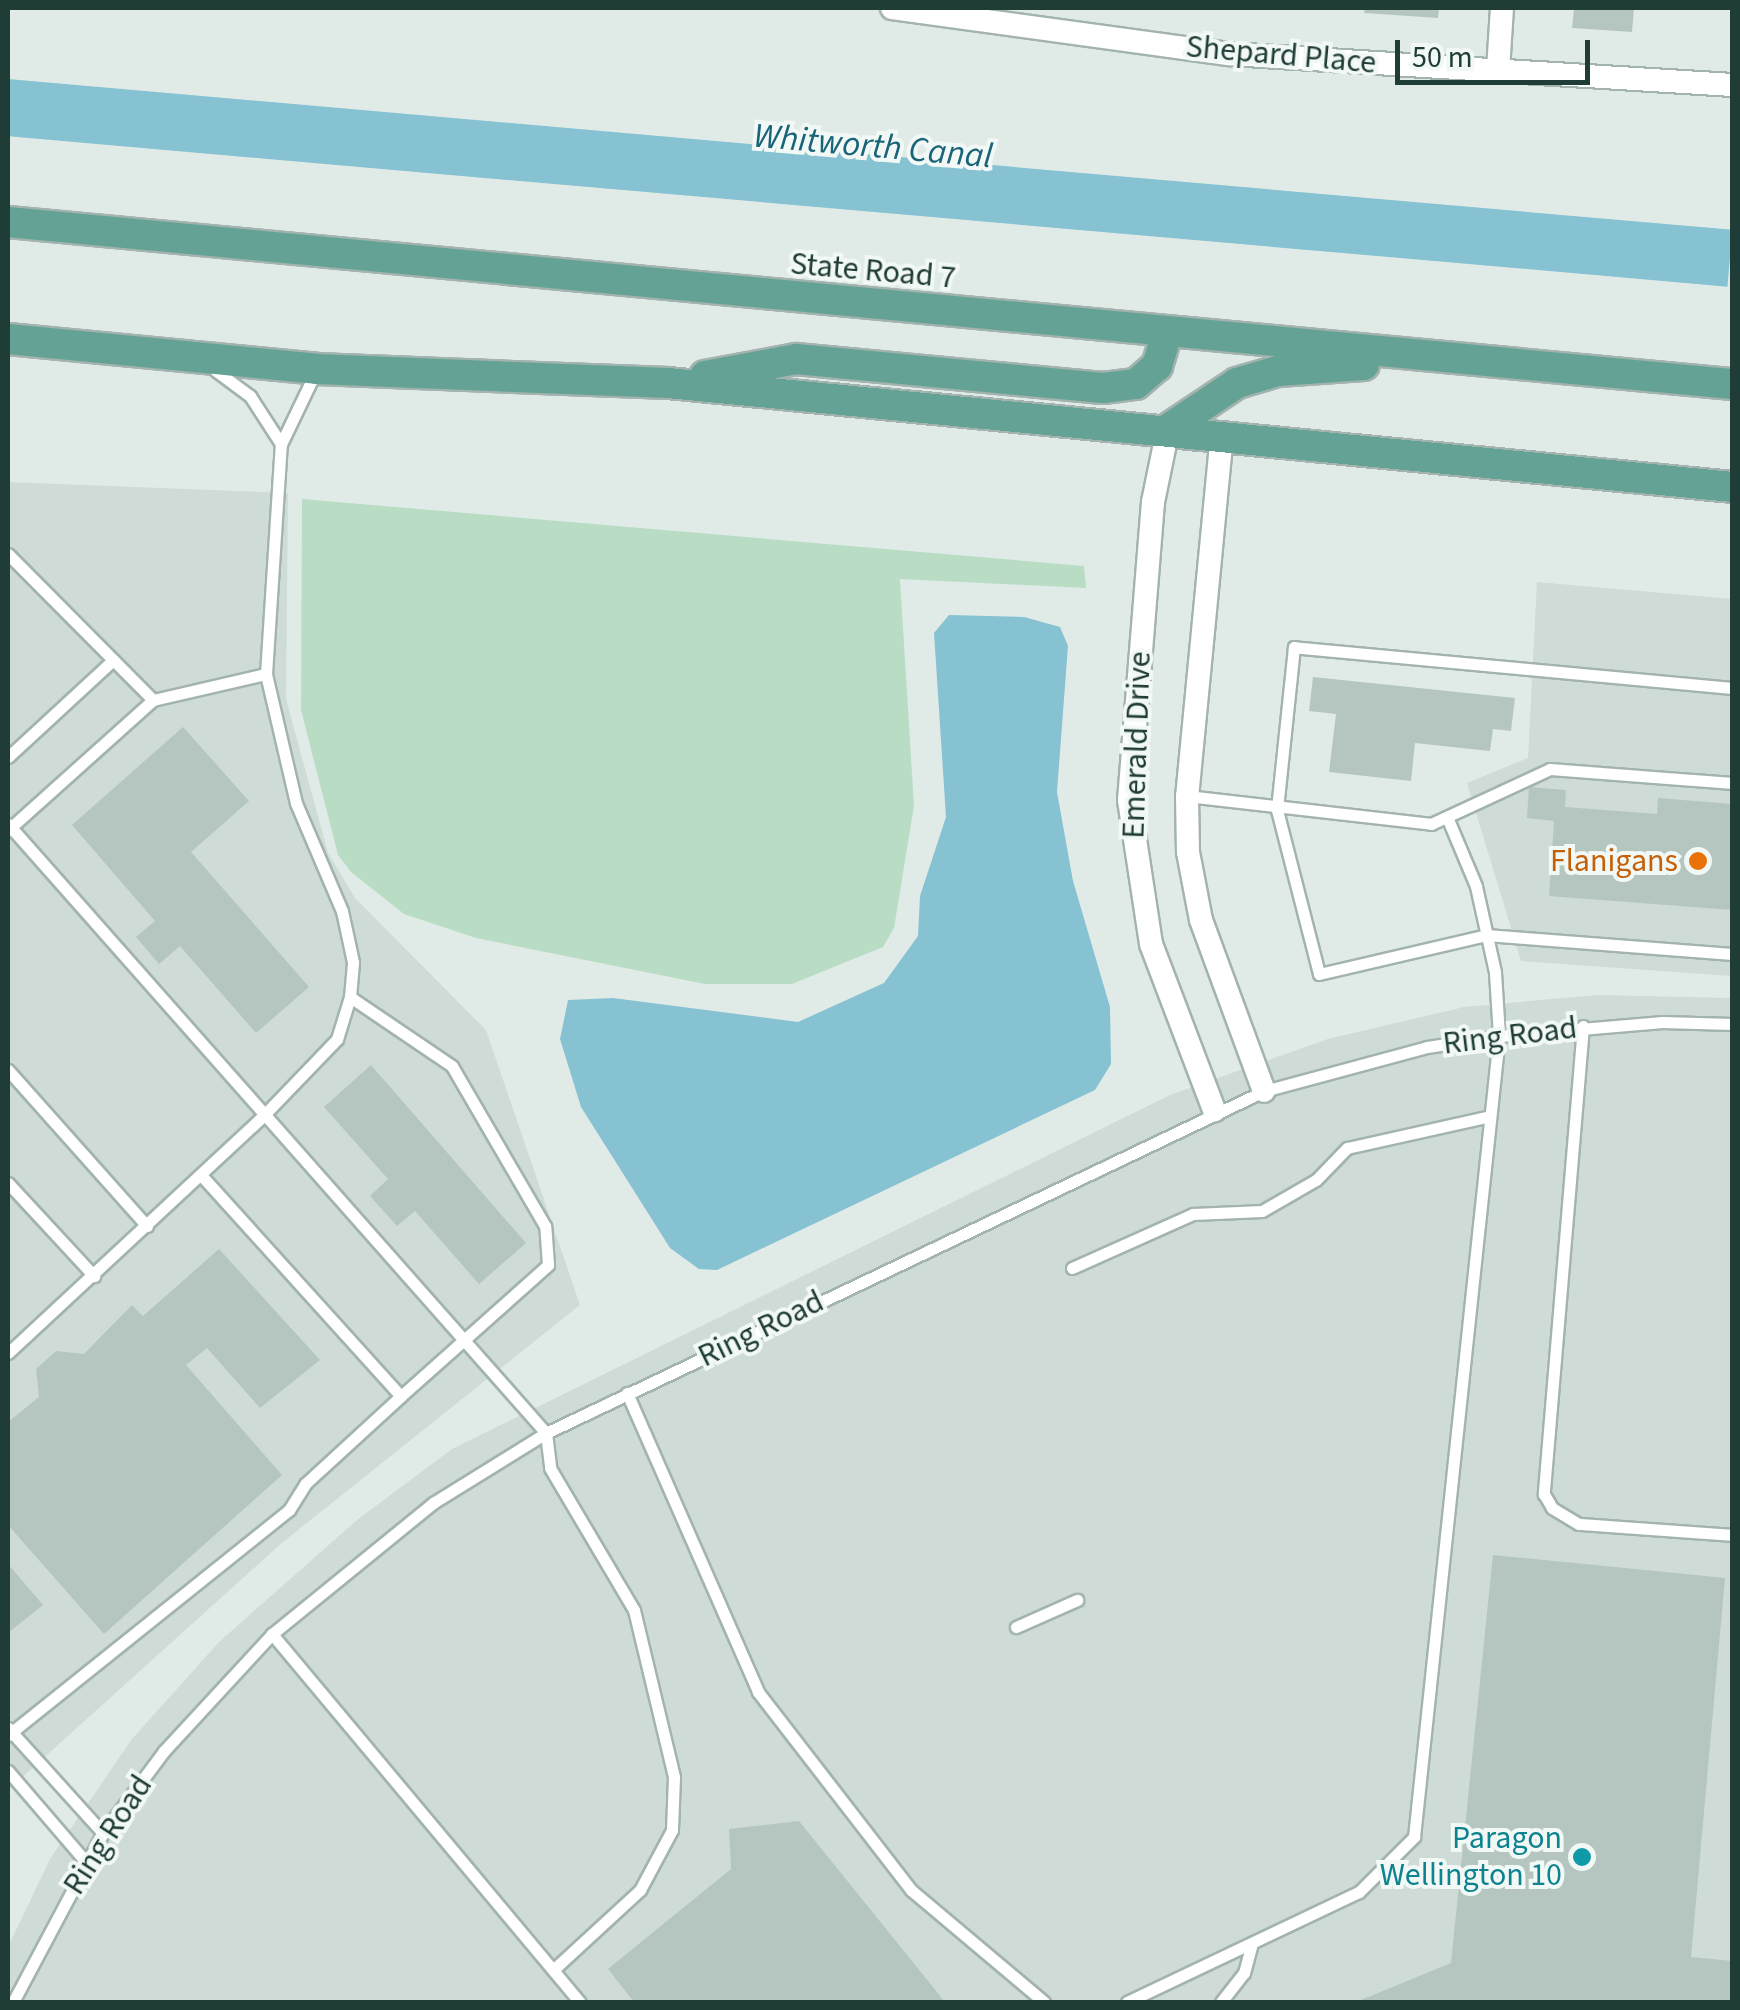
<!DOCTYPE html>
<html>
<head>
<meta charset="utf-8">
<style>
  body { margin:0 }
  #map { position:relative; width:1740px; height:2010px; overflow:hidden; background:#e0ebe7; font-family:"Source Sans 3",sans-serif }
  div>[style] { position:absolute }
  .built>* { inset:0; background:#cedbd6 }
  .green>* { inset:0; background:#b8ddc4 }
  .water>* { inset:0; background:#86c2d2; transform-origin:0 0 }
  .building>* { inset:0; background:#b5c6c0 }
  .roads { filter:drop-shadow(2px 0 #a3b3ae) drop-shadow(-2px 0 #a3b3ae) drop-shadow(0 2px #a3b3ae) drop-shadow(0 -2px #a3b3ae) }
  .lane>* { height:11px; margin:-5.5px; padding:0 5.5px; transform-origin:5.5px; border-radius:5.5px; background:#fff }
  .street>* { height:22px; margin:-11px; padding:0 11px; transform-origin:11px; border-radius:11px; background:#fff }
  .primary>* { height:30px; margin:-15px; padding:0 15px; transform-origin:15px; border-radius:15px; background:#64a295 }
  .dots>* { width:28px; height:28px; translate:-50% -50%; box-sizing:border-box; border:5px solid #f1f8f5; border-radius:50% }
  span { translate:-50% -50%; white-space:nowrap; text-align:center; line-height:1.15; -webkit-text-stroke:8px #f1f8f5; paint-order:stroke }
  .street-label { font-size:32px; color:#203c36 }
  .food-label { font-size:32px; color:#c56008 }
  .right { translate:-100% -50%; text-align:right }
  .culture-label { font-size:32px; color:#0d838f }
  .water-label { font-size:35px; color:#196479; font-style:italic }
  .frame { position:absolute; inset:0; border:10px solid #203c36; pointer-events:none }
  .scale { position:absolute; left:1395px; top:40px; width:195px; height:45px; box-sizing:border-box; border:5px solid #203c36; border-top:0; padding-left:12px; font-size:30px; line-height:35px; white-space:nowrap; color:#203c36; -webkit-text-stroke:8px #f1f8f5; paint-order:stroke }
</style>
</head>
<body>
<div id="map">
  <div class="built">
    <i style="clip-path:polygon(8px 482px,288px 493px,286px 699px,328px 853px,355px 898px,486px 1030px,580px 1305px,283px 1542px,8px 1790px)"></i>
    <i style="clip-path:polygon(1537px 582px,1732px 599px,1732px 976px,1521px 961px,1467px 783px,1528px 758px)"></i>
    <i style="clip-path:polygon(1597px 995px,1732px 998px,1732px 2002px,8px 2002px,8px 1947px,50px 1859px,132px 1739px,219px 1642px,357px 1520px,452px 1449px,1170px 1095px,1328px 1039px,1464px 1007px)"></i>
  </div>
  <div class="green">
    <i style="clip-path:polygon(302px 499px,1084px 566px,1086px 588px,900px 579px,914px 806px,894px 928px,883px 947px,792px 984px,705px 984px,476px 938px,404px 914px,351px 872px,338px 855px,301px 710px)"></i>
  </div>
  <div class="water">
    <i style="left:8px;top:79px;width:1731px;height:57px;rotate:5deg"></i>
    <i style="clip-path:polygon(949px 615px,1024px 617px,1060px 627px,1068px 646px,1057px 792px,1073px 881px,1110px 1007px,1111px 1064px,1095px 1090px,717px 1270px,699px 1269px,670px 1248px,581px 1107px,560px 1039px,568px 1000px,613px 998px,798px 1022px,884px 983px,918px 936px,920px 896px,946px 817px,934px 633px)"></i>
  </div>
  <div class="building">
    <i style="clip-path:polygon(1365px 8px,1439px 8px,1438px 18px,1364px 13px)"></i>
    <i style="clip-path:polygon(1574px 8px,1634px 8px,1632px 32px,1572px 28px)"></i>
    <i style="clip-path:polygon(1313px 677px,1515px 698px,1511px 731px,1493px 729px,1490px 751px,1415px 743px,1411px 781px,1329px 772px,1336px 714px,1309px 711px)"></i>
    <i style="clip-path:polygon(183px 727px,249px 801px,191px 852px,309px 987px,256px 1033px,180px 946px,159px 964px,136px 937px,155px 921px,72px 825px)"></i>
    <i style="clip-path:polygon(1529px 787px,1566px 790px,1565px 807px,1657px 814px,1658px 798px,1732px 804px,1732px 910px,1549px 896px,1554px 821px,1527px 818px)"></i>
    <i style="clip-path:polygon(371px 1065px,526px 1243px,479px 1284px,415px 1211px,397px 1226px,370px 1196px,388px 1179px,324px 1107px)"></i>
    <i style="clip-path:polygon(219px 1249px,320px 1360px,260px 1408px,207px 1348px,186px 1365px,282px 1475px,104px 1634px,8px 1525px,8px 1422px,39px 1397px,36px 1369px,56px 1351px,84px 1354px,132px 1305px,143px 1316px)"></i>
    <i style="clip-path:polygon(1493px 1555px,1725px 1578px,1691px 1957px,1732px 1961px,1732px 2002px,1356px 2002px,1451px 1963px)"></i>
    <i style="clip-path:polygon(8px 1564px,43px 1605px,8px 1633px)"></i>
    <i style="clip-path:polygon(799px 1821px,945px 2002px,634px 2002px,608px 1969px,731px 1869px,729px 1829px)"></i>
  </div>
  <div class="roads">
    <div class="lane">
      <i style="left:215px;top:370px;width:44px;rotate:36.6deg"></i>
      <i style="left:250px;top:396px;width:57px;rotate:57.1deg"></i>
      <i style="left:8px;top:554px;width:206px;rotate:45.2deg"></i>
      <i style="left:1732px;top:688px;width:440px;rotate:-174.7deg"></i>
      <i style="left:1294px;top:647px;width:164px;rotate:96deg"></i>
      <i style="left:1277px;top:810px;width:169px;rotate:75.6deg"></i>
      <i style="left:1319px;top:974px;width:171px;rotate:-13.1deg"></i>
      <i style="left:1486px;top:935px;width:247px;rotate:4.4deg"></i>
      <i style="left:8px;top:757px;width:143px;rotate:-42.7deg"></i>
      <i style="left:1187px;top:796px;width:246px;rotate:6.5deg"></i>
      <i style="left:1431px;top:824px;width:131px;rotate:-24.8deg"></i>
      <i style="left:1550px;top:769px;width:183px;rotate:4.4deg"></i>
      <i style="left:8px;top:824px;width:813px;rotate:48.54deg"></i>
      <i style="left:546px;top:1433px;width:35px;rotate:83deg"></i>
      <i style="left:550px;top:1468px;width:165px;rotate:59.4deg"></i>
      <i style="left:634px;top:1610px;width:172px;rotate:76.5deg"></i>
      <i style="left:674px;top:1777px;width:53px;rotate:92.2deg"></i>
      <i style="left:672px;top:1830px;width:68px;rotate:118.1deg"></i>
      <i style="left:640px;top:1890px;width:118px;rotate:137.4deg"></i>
      <i style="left:8px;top:830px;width:195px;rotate:-41.9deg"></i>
      <i style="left:153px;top:700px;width:116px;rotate:-13deg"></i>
      <i style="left:1583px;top:1026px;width:470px;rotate:94.8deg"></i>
      <i style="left:1544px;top:1494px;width:16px;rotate:60deg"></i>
      <i style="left:1552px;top:1508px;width:31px;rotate:31deg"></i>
      <i style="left:1579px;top:1524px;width:153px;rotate:4.1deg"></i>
      <i style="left:8px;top:1070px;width:209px;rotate:48.3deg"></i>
      <i style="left:201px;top:1175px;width:298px;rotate:47.9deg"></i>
      <i style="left:401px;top:1396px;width:197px;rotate:-41.7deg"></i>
      <i style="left:548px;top:1265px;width:39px;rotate:-94deg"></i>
      <i style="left:545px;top:1226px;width:185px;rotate:-120.2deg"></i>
      <i style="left:452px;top:1066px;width:123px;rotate:-145.9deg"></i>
      <i style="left:8px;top:1183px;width:127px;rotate:47.2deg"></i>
      <i style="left:1072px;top:1268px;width:133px;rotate:-24.1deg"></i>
      <i style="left:1193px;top:1214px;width:69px;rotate:-2.5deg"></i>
      <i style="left:1262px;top:1211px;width:62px;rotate:-29.9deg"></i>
      <i style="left:1316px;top:1180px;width:45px;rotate:-45.9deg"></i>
      <i style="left:1347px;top:1148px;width:142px;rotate:-12.6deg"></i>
      <i style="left:8px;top:1353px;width:348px;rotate:-42.9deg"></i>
      <i style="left:263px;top:1116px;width:107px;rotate:-46.1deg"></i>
      <i style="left:337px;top:1039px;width:44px;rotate:-72.8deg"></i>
      <i style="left:350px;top:997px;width:35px;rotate:-85deg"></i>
      <i style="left:353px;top:962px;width:52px;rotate:-102.2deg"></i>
      <i style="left:342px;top:911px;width:117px;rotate:-113.1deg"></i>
      <i style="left:296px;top:803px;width:132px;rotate:-103.1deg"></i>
      <i style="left:266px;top:674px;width:230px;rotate:-86.3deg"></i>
      <i style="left:281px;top:444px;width:79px;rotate:-64.4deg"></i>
      <i style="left:627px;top:1393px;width:326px;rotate:66.3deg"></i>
      <i style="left:758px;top:1692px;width:250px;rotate:52.3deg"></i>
      <i style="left:911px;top:1890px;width:174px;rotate:40.1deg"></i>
      <i style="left:1016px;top:1627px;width:67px;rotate:-23.9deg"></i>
      <i style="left:272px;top:1634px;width:480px;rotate:50.1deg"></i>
      <i style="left:8px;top:1728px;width:142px;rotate:47.9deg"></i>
      <i style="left:8px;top:1735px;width:360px;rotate:-38.7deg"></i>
      <i style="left:289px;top:1510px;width:31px;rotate:-58deg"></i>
      <i style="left:305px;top:1484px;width:130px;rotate:-42.5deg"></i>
      <i style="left:8px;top:1771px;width:120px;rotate:49.4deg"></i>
      <i style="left:13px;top:2002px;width:191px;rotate:-62deg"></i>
      <i style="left:103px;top:1833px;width:102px;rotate:-53.4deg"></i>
      <i style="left:164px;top:1751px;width:159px;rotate:-47.3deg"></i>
      <i style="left:272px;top:1634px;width:208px;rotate:-39.1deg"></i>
      <i style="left:433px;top:1503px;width:133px;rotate:-31.8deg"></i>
      <i style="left:546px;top:1433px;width:795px;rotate:-25.47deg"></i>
      <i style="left:1264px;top:1091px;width:169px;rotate:-15.1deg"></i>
      <i style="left:1427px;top:1047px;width:73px;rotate:-8.7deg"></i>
      <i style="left:1499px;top:1036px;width:164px;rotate:-4.9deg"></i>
      <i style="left:1662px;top:1022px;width:70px;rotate:1.6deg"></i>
      <i style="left:1127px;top:2002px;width:257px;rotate:-25.4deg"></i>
      <i style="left:1359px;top:1892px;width:78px;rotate:-45deg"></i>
      <i style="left:1414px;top:1837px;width:805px;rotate:-83.94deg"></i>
      <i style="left:1499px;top:1036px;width:64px;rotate:-93.6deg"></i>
      <i style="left:1495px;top:972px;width:88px;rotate:-102.5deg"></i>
      <i style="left:1476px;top:886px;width:75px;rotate:-112.8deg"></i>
      <i style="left:1221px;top:2002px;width:37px;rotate:-52deg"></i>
      <i style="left:1244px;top:1973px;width:28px;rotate:-75deg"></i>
    </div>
    <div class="street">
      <i style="left:892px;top:8px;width:341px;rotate:7.8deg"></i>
      <i style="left:1230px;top:54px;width:503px;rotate:3.53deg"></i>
      <i style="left:1498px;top:70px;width:62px;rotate:-86.3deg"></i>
      <i style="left:1168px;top:429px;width:75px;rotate:101.6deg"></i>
      <i style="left:1153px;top:502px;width:299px;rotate:94.6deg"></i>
      <i style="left:1129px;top:800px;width:146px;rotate:81.3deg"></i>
      <i style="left:1151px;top:944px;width:178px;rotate:69.2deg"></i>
      <i style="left:1222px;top:434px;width:364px;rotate:95.5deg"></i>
      <i style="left:1187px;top:796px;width:56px;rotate:89deg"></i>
      <i style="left:1188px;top:852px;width:69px;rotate:79.2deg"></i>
      <i style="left:1201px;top:920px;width:182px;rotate:69.8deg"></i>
    </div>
    <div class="primary">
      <i style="left:8px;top:222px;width:1732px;rotate:5.37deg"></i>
      <i style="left:8px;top:339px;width:310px;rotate:5.5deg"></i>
      <i style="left:317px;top:369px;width:351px;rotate:2.3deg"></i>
      <i style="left:668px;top:383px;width:1069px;rotate:5.58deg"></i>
      <i style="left:705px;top:376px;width:93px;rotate:-10.6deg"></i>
      <i style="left:796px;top:359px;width:308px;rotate:5.4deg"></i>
      <i style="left:1103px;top:388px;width:33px;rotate:-7deg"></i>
      <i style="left:1136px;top:384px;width:28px;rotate:-41deg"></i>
      <i style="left:1157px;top:366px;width:34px;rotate:-73deg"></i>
      <i style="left:1168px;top:429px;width:83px;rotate:-33.7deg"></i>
      <i style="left:1237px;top:383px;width:43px;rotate:-16.3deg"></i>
      <i style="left:1278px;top:371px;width:86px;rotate:-4deg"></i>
    </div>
  </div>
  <div class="dots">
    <i style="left:1698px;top:861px;background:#e8710a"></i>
    <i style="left:1582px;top:1857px;background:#0f9aa8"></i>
  </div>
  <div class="street-label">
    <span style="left:1281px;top:55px;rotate:5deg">Shepard Place</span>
    <span style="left:873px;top:271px;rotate:5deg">State Road 7</span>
    <span style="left:1137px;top:745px;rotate:-88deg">Emerald Drive</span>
    <span style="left:1510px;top:1036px;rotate:-7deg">Ring Road</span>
    <span style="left:761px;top:1329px;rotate:-26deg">Ring Road</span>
    <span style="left:108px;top:1835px;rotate:-57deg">Ring Road</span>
  </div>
  <div class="food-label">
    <span class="right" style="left:1678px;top:861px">Flanigans</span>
  </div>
  <div class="culture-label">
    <span class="right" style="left:1562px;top:1857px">Paragon<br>Wellington 10</span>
  </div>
  <div class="water-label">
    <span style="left:873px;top:146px;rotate:5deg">Whitworth Canal</span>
  </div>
  <div class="frame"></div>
  <div class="scale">50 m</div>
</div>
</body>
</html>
